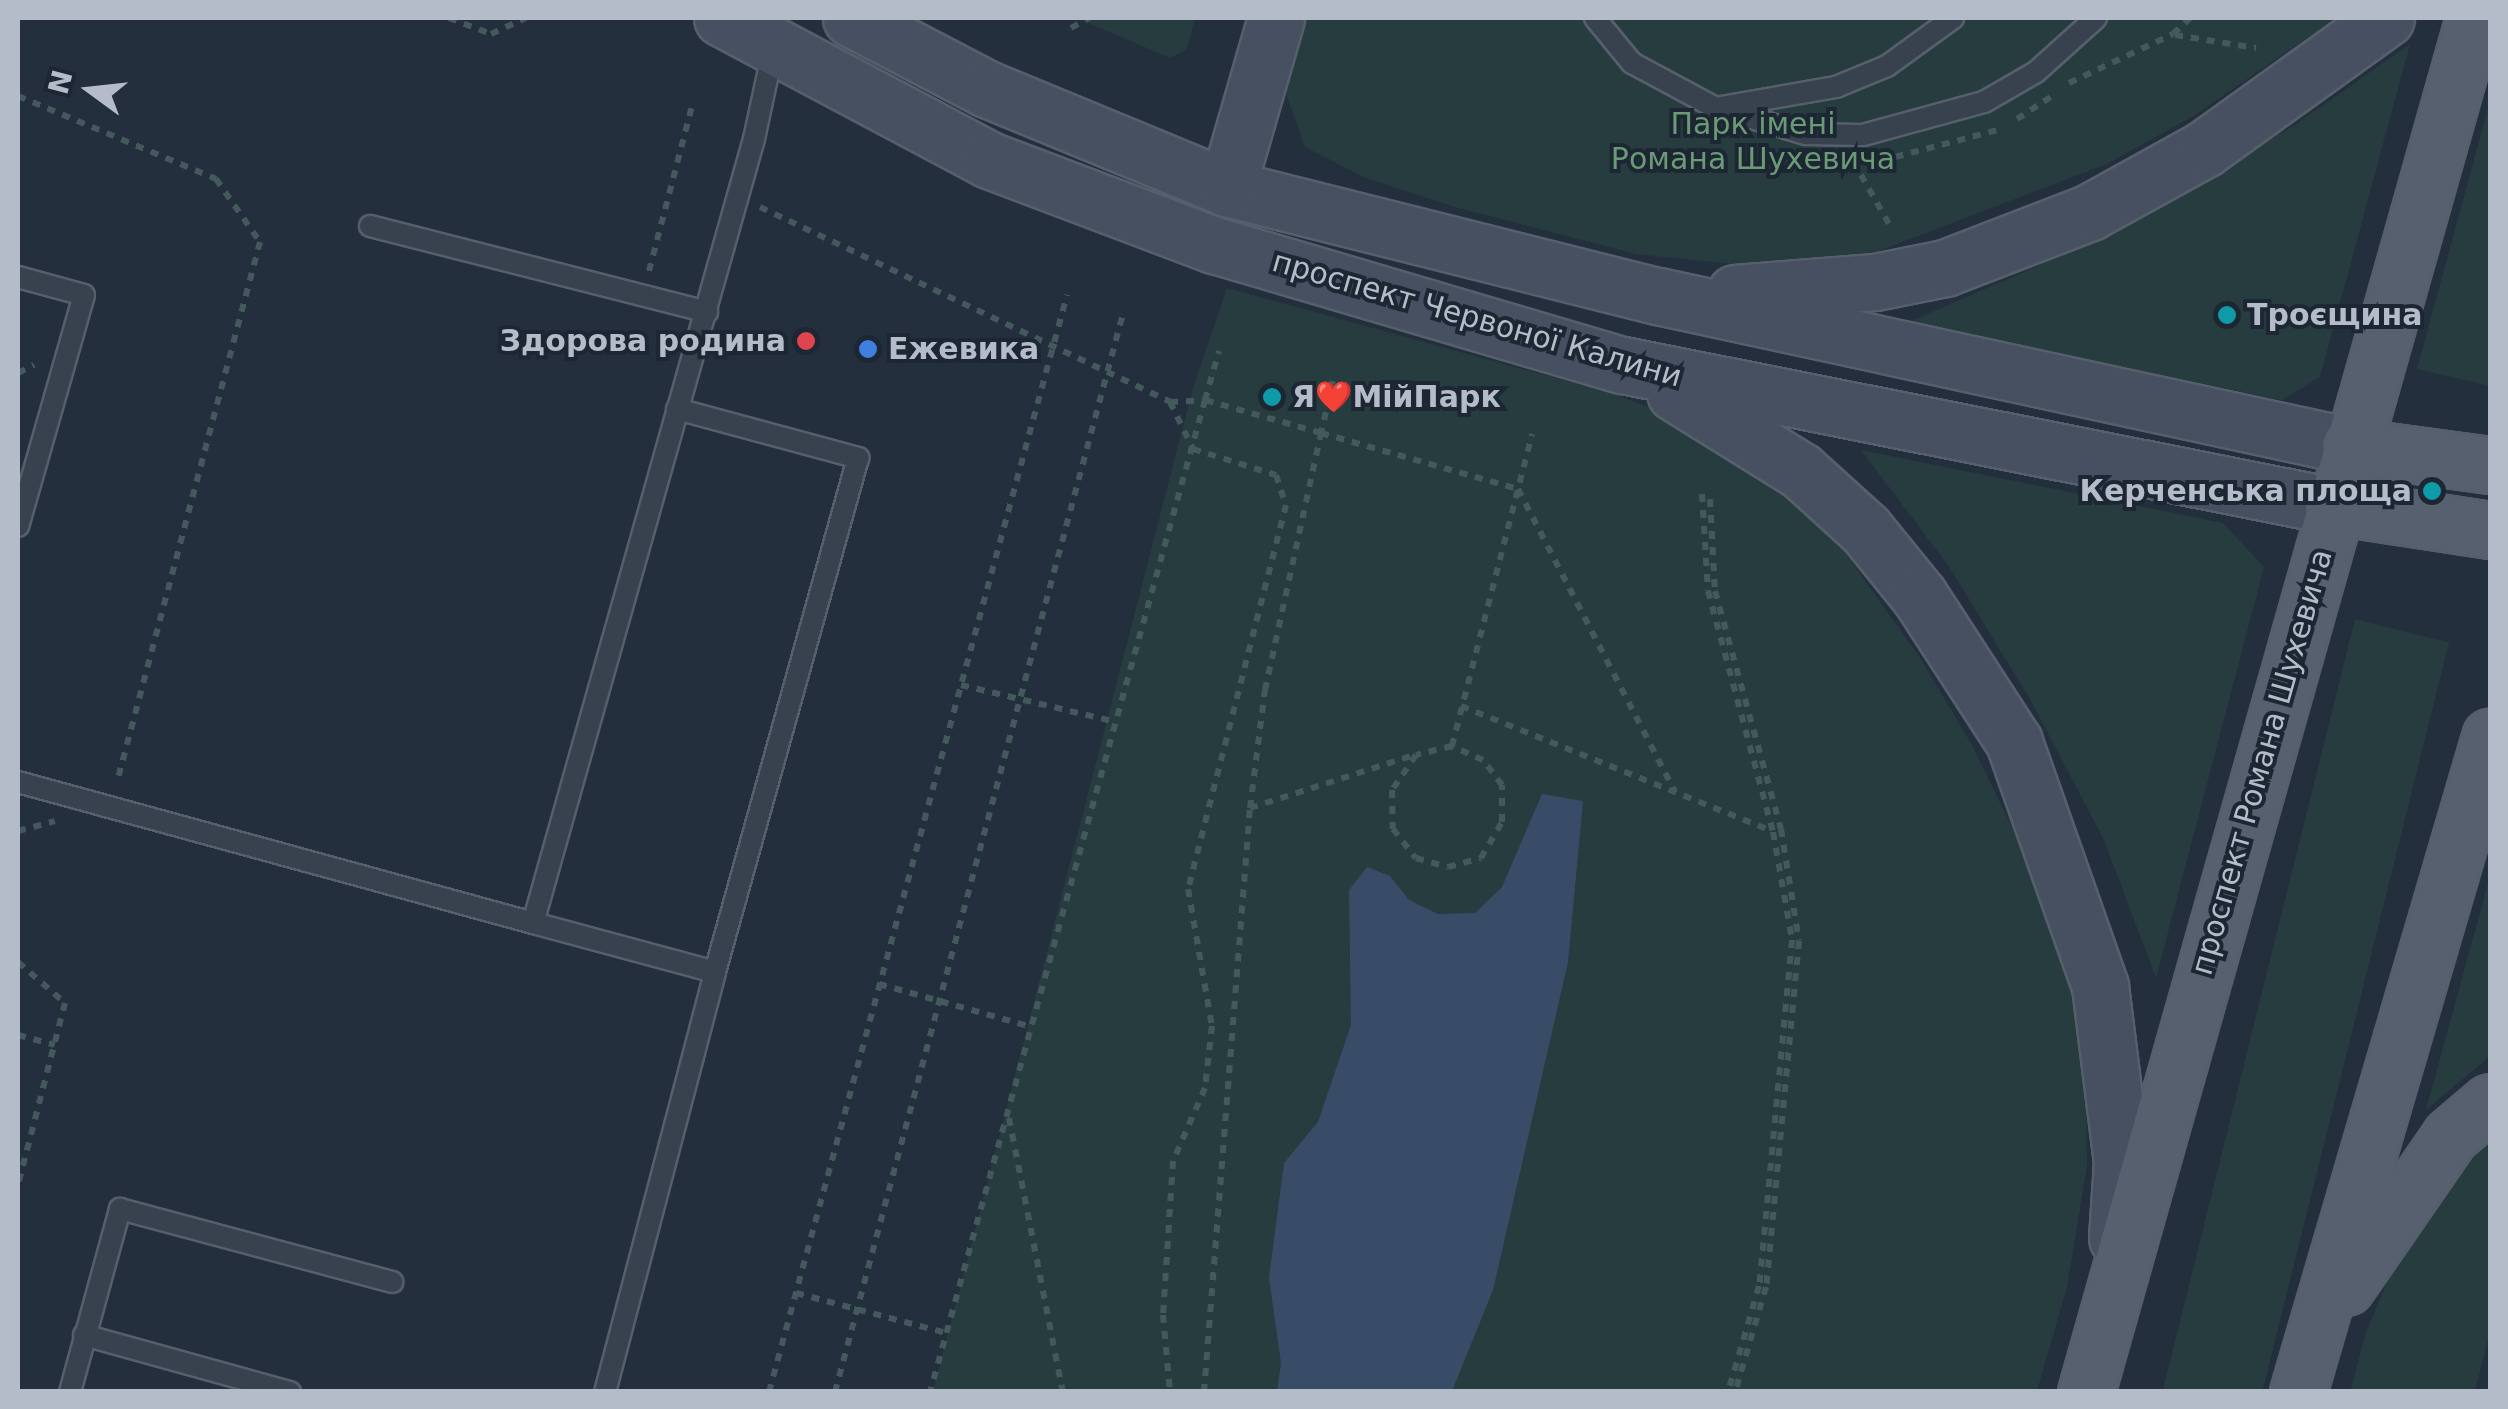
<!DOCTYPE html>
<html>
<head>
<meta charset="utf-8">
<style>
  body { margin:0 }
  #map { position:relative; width:2508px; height:1409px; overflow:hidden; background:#242f3e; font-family:"DejaVu Sans",sans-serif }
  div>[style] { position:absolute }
  .green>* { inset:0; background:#263c3f; transform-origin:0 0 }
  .water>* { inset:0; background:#394c67 }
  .path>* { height:6px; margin-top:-3px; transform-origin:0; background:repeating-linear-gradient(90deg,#44595c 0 8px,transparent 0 16px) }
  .roads { filter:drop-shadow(2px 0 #565f6c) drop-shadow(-2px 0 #565f6c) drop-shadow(0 2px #565f6c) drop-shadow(0 -2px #565f6c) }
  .lane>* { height:20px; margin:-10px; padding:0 10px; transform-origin:10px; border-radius:10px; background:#38414e }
  .secondary>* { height:55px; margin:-27.5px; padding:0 27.5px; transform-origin:27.5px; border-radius:27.5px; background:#465061 }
  .primary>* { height:55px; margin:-27.5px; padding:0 27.5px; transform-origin:27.5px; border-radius:27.5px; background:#56606e }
  .dots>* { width:28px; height:28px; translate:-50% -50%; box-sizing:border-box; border:5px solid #1d2633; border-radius:50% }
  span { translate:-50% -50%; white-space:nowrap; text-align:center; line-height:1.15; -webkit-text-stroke:8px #1d2633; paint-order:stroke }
  .park-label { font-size:30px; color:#6b9a76 }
  .poi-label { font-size:30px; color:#b4bcc9; font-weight:700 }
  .left { translate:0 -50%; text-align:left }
  .right { translate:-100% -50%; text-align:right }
  .street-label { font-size:30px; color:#b4bcc9 }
  .frame { position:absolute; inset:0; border:20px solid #b4bcc9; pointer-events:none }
  .north { position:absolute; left:40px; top:40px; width:100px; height:100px; -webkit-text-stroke:8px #1d2633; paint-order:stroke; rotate:285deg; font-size:28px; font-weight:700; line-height:40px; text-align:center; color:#b4bcc9 }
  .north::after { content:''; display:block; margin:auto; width:35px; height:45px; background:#b4bcc9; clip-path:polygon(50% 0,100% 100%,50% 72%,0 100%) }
</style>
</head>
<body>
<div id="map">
  <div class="green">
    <i style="clip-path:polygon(1077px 18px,1195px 18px,1187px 49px,1170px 58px)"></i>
    <i style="clip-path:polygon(1303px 18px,2336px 18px,2195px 115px,2107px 164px,1876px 252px,1762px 267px,1636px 254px,1455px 207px,1366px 178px,1305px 147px,1283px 85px)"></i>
    <i style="clip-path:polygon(2410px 44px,2320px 377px,2282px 400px,1909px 322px,2038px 266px,2292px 127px)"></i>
    <i style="clip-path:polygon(2490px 101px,2490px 386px,2417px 369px)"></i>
    <i style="clip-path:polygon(1227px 288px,1614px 394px,1685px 421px,1821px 519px,1921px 659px,1972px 745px,2065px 936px,2086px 1058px,2087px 1166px,2067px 1287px,2037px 1391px,933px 1392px,1193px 388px)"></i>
    <i style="clip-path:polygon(1861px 450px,2223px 523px,2264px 567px,2156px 978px,2104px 840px,2031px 701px,1950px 568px)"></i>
    <i style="left:2355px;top:619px;width:97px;height:803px;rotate:14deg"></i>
    <i style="clip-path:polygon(2490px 876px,2490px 1056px,2426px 1110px)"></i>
    <i style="clip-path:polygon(2490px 1135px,2490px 1332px,2475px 1391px,2350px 1392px,2366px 1332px,2406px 1237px,2465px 1155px)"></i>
  </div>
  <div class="water">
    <i style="clip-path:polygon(1542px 794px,1583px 801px,1568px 962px,1493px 1290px,1452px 1391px,1277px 1391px,1281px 1363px,1269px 1278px,1284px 1163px,1318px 1122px,1351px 1025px,1349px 890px,1367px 867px,1390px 876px,1409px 900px,1438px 914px,1475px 913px,1502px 887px)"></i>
  </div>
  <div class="path">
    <i style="left:449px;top:18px;width:45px;rotate:20.9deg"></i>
    <i style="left:491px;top:34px;width:38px;rotate:-25deg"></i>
    <i style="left:1071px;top:28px;width:21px;rotate:-29deg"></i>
    <i style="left:2175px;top:35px;width:82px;rotate:9.1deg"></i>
    <i style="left:2069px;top:83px;width:115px;rotate:-25.2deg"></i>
    <i style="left:2173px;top:34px;width:23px;rotate:-43deg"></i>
    <i style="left:18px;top:96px;width:215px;rotate:22.7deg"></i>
    <i style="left:216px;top:179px;width:77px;rotate:55.1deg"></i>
    <i style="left:260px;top:242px;width:559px;rotate:104.83deg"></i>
    <i style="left:2017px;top:119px;width:42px;rotate:-33.3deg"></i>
    <i style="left:1853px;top:161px;width:78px;rotate:60.2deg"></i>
    <i style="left:1880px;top:161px;width:121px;rotate:-14.8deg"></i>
    <i style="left:760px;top:207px;width:454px;rotate:25.4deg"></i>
    <i style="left:1170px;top:402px;width:35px;rotate:-3deg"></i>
    <i style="left:1205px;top:400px;width:1029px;rotate:105.49deg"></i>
    <i style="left:649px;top:271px;width:175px;rotate:-75.4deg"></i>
    <i style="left:18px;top:373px;width:18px;rotate:-27deg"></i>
    <i style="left:1333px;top:381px;width:53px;rotate:103deg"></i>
    <i style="left:1321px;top:433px;width:205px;rotate:15.9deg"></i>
    <i style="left:1518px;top:489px;width:341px;rotate:62.6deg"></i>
    <i style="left:1170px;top:402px;width:52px;rotate:63.9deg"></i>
    <i style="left:1193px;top:449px;width:87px;rotate:17.4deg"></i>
    <i style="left:1276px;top:475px;width:32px;rotate:72deg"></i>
    <i style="left:1286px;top:505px;width:396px;rotate:104.3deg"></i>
    <i style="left:1188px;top:889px;width:139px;rotate:80.1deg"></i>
    <i style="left:1212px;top:1026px;width:62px;rotate:96.4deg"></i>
    <i style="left:1205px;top:1088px;width:80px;rotate:113.7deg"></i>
    <i style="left:1173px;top:1161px;width:154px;rotate:93.7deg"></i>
    <i style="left:1163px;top:1315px;width:77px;rotate:84.8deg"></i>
    <i style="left:1702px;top:494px;width:97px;rotate:86.5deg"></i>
    <i style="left:1708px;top:591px;width:250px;rotate:74.9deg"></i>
    <i style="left:1773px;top:832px;width:110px;rotate:80deg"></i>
    <i style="left:1792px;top:940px;width:348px;rotate:95.4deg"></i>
    <i style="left:1759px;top:1286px;width:110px;rotate:106.3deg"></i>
    <i style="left:1710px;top:499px;width:92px;rotate:86.9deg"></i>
    <i style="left:1715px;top:591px;width:247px;rotate:74.5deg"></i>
    <i style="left:1781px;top:829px;width:113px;rotate:80.9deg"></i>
    <i style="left:1799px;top:941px;width:348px;rotate:95.4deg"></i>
    <i style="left:1766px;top:1287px;width:109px;rotate:106.4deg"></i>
    <i style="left:961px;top:685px;width:159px;rotate:13.4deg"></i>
    <i style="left:1461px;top:706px;width:335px;rotate:21.9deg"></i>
    <i style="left:1452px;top:746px;width:37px;rotate:166deg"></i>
    <i style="left:1416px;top:755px;width:42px;rotate:124.4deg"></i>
    <i style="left:1392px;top:790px;width:39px;rotate:89deg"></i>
    <i style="left:1393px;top:829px;width:37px;rotate:52deg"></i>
    <i style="left:1416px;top:858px;width:33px;rotate:16deg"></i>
    <i style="left:1448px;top:867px;width:34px;rotate:-15deg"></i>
    <i style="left:1481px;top:858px;width:42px;rotate:-59.7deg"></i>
    <i style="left:1502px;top:822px;width:37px;rotate:-90deg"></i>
    <i style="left:1502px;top:785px;width:31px;rotate:-127deg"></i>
    <i style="left:1483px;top:760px;width:34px;rotate:-156deg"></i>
    <i style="left:1452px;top:746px;width:322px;rotate:-75.6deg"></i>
    <i style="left:1250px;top:808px;width:172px;rotate:-17.9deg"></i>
    <i style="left:18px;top:831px;width:38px;rotate:-15deg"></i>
    <i style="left:18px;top:962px;width:62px;rotate:41.1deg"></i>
    <i style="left:65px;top:1003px;width:188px;rotate:104.5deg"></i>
    <i style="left:879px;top:984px;width:159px;rotate:15.7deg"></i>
    <i style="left:18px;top:1035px;width:38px;rotate:15deg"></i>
    <i style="left:1009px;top:1118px;width:279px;rotate:78.9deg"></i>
    <i style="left:796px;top:1293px;width:155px;rotate:14.9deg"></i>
    <i style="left:769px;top:1392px;width:1137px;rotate:-74.8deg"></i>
    <i style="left:835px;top:1392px;width:1113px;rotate:-75.05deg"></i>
    <i style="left:1204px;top:1392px;width:586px;rotate:-85.5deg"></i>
    <i style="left:1250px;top:808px;width:119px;rotate:-82.8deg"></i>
    <i style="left:1265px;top:690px;width:263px;rotate:-77.7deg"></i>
    <i style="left:1321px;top:433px;width:121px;rotate:-164.1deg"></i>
    <i style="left:1205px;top:400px;width:51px;rotate:-74.1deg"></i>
  </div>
  <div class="roads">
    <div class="lane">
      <i style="left:1595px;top:18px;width:58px;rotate:50.6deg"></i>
      <i style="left:1632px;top:63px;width:93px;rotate:28.2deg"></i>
      <i style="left:1714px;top:107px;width:96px;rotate:16.4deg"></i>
      <i style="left:1806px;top:134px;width:57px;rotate:1deg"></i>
      <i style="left:1863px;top:135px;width:125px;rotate:-15.3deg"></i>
      <i style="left:1984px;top:102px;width:60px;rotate:-30deg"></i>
      <i style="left:2036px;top:72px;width:81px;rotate:-42deg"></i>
      <i style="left:1721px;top:107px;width:117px;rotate:-9.9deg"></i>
      <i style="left:1836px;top:87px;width:55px;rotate:-22.4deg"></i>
      <i style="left:1887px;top:66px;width:82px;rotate:-36deg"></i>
      <i style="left:370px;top:226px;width:348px;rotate:14.3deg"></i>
      <i style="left:18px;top:277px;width:68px;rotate:15.3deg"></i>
      <i style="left:84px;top:295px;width:240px;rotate:105.9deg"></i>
      <i style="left:677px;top:409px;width:188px;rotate:15.1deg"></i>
      <i style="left:858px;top:458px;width:534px;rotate:105.55deg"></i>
      <i style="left:18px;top:782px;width:534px;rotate:15.31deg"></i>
      <i style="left:84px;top:1335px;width:214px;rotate:15.5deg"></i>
      <i style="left:70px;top:1392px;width:190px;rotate:-74.7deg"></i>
      <i style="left:120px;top:1209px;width:282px;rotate:15deg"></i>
      <i style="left:605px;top:1392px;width:434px;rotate:-75.3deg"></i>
      <i style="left:715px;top:972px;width:188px;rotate:-164.9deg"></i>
      <i style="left:533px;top:923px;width:815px;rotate:-74.26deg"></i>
      <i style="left:754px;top:139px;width:91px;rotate:-77.9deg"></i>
    </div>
    <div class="secondary">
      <i style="left:722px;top:18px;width:302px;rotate:28deg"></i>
      <i style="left:989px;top:160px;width:241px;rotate:20.7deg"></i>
      <i style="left:1214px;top:245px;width:426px;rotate:16.4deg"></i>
      <i style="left:1623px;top:365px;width:724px;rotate:11.23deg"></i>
      <i style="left:851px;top:18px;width:153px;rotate:27.6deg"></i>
      <i style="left:987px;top:89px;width:260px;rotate:22.4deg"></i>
      <i style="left:1227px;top:188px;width:444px;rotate:14.1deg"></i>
      <i style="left:1658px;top:296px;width:708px;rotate:12.23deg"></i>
      <i style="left:1227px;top:188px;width:177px;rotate:-73.9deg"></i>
      <i style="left:1735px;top:293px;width:140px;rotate:-4.5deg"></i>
      <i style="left:1875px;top:282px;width:71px;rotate:-11.3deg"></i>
      <i style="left:1945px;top:268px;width:155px;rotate:-21.1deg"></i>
      <i style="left:2090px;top:212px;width:130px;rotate:-28.9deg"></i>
      <i style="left:2204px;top:149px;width:224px;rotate:-35.7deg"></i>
      <i style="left:1675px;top:393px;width:148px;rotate:31.8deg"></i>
      <i style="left:1801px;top:471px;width:86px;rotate:42.2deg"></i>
      <i style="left:1865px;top:529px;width:87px;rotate:51deg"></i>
      <i style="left:1920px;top:597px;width:173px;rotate:57deg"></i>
      <i style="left:2014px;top:742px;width:259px;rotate:70.6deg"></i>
      <i style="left:2100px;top:986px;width:177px;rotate:82.9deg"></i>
      <i style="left:2122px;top:1162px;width:76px;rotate:93.8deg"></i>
    </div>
    <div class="primary">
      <i style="left:2350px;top:446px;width:141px;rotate:7.7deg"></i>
      <i style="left:2333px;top:506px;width:159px;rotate:8.7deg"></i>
      <i style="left:2346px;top:1287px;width:183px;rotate:-55.4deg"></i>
      <i style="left:2450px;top:1136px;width:52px;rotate:-40.4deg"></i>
      <i style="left:2086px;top:1392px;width:1428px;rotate:-74.23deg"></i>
      <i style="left:2298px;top:1392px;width:683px;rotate:-73.66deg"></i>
    </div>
  </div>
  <div class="dots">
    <i style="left:2227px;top:315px;background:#0f9aa8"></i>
    <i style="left:806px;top:341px;background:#e0444e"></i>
    <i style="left:868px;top:349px;background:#3f7fe0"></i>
    <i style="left:1272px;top:397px;background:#0f9aa8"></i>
    <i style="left:2432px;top:491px;background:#0f9aa8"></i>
  </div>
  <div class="park-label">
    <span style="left:1753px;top:141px">Парк імені<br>Романа Шухевича</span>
  </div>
  <div class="poi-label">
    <span class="left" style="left:2247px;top:315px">Троєщина</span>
    <span class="right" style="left:786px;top:341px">Здорова родина</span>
    <span class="left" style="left:888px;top:349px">Ежевика</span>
    <span class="left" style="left:1292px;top:397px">Я❤️МійПарк</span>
    <span class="right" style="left:2412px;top:491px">Керченська площа</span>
  </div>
  <div class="street-label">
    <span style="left:1477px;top:319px;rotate:16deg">проспект Червоної Калини</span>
    <span style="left:2262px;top:762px;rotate:-74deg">проспект Романа Шухевича</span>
  </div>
  <div class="frame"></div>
  <div class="north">N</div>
</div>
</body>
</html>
